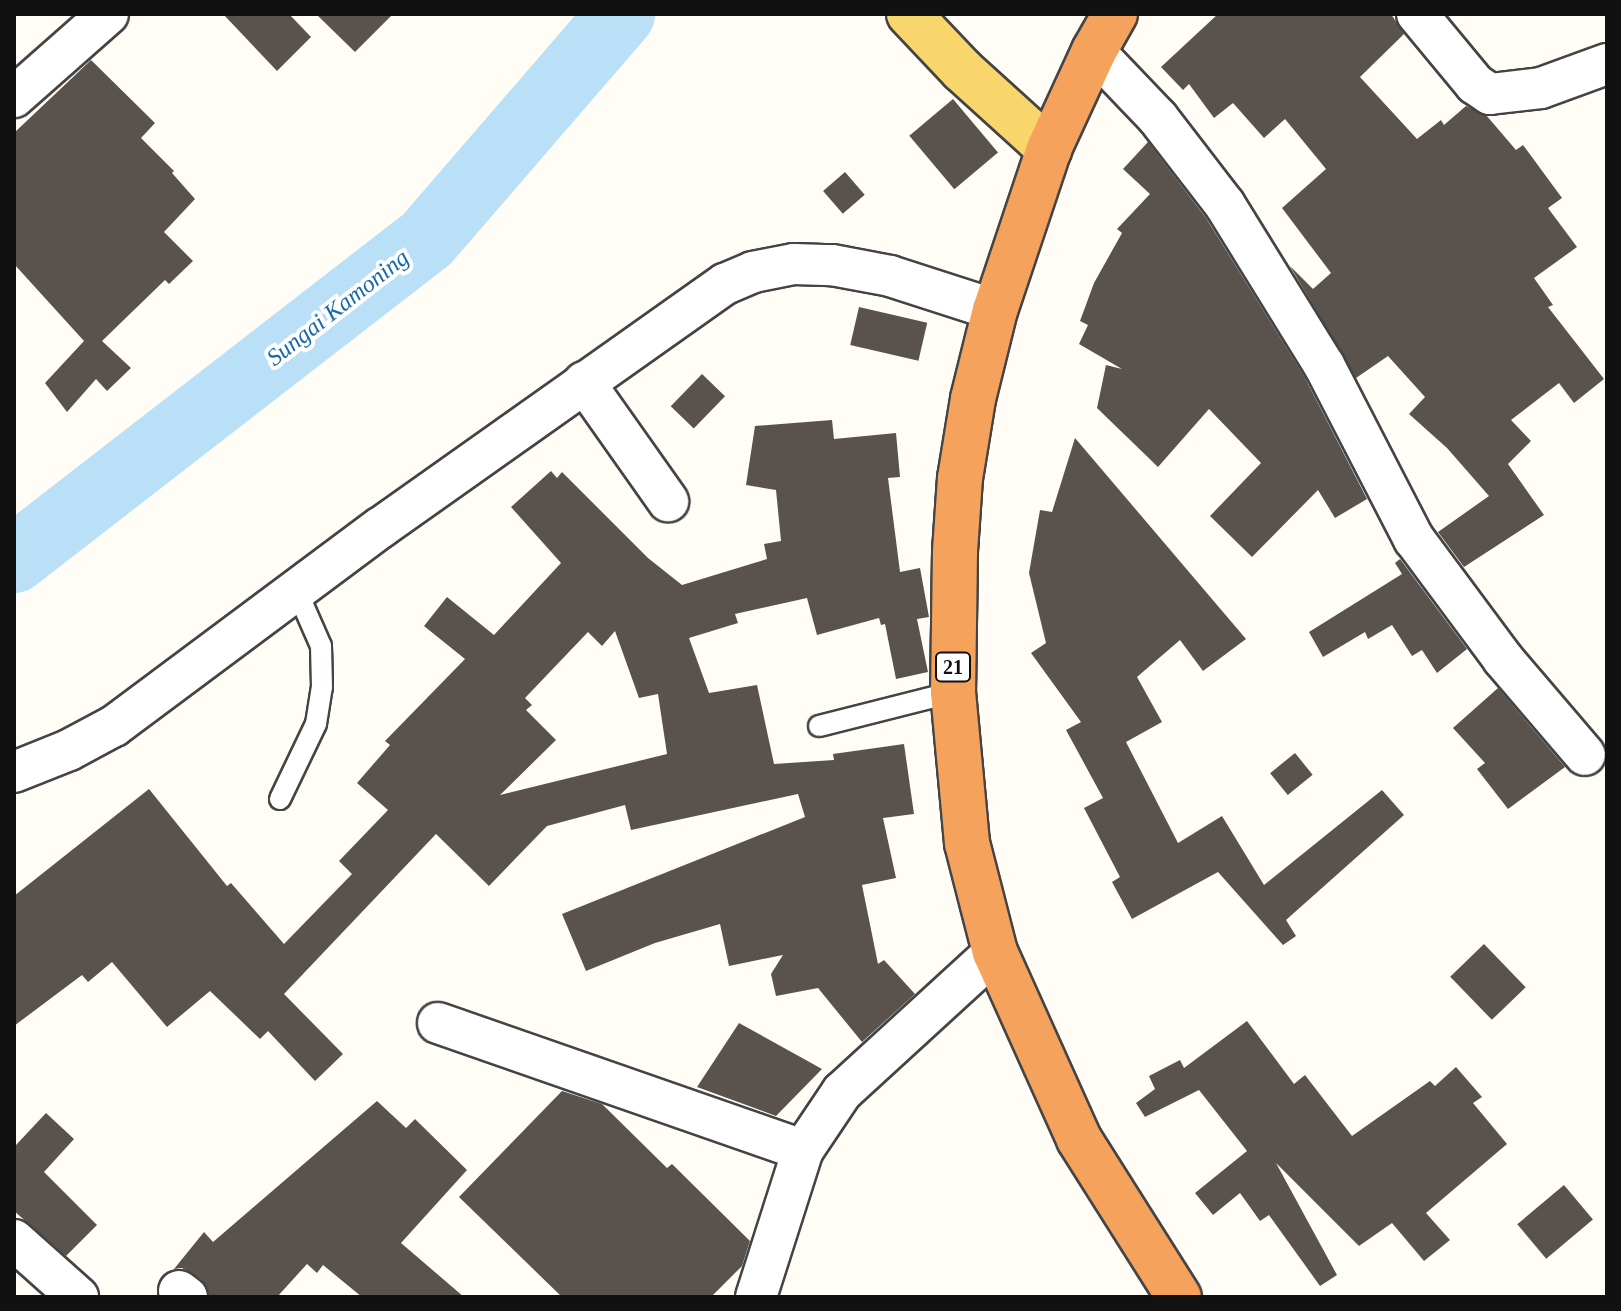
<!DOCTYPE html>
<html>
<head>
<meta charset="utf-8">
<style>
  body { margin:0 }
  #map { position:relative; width:1621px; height:1311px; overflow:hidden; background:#fffdf5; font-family:Georgia,serif }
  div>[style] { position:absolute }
  .river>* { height:68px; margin:-34px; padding:0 34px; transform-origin:34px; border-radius:34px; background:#b9e0f7 }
  .building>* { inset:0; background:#5a524d; transform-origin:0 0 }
  .roads { filter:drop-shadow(2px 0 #444) drop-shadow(-2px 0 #444) drop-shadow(0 2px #444) drop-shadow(0 -2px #444) }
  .lane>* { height:20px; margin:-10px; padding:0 10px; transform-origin:10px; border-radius:10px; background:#fff }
  .street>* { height:40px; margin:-20px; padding:0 20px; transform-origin:20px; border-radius:20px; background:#fff }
  .primary>* { height:44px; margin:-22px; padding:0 22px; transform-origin:22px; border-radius:22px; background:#f9d66b }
  .highway>* { height:44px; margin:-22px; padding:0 22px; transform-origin:22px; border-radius:22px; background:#f5a25d }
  span { translate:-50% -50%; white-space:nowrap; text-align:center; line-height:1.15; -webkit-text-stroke:8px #fff; paint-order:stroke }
  .shield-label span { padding:2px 6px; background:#fff; border:2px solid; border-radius:6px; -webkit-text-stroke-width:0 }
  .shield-label { font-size:20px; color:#111; font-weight:700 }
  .water-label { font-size:24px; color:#1768a6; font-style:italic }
  .frame { position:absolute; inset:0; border:16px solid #111; pointer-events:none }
</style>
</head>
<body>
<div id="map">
  <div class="river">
    <i style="left:14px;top:559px;width:522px;rotate:-37.77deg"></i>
    <i style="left:427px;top:239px;width:297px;rotate:-49.2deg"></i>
  </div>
  <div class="building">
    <i style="clip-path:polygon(223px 14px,289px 14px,311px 37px,277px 71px)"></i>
    <i style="clip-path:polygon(316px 14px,393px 14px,355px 52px)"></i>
    <i style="clip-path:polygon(1218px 14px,1391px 14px,1404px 34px,1360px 77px,1417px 139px,1441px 120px,1444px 125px,1466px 106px,1486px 115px,1516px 150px,1523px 145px,1562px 198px,1548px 208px,1577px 247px,1534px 278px,1553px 305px,1548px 307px,1604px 379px,1574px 403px,1559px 383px,1511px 420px,1531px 441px,1508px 464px,1544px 515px,1464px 567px,1438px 532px,1489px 496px,1447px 448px,1409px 414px,1425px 397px,1388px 356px,1356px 378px,1290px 266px,1313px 289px,1331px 273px,1282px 208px,1326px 169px,1285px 119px,1264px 138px,1233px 103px,1214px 118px,1189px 84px,1183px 90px,1161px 67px)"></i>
    <i style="clip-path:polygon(91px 60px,155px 123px,141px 138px,174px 171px,172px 173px,195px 199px,164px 232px,193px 261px,169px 284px,165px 280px,102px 341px,131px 368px,107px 391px,96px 379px,67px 412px,45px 383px,84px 341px,14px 264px,14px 133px)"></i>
    <i style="left:953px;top:99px;width:70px;height:57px;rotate:50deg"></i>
    <i style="clip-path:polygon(1148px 142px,1206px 218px,1304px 376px,1367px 499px,1335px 518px,1318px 490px,1252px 557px,1210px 516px,1261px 463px,1209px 409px,1158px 467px,1097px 408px,1106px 365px,1122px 369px,1079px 344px,1088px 325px,1080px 321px,1094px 283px,1122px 233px,1117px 229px,1150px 194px,1123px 169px)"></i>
    <i style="left:845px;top:172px;width:30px;height:29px;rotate:49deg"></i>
    <i style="left:859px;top:307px;width:70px;height:39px;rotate:13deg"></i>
    <i style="left:702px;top:374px;width:32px;height:45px;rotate:44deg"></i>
    <i style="clip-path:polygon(evenodd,832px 420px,834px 439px,896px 433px,900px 477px,888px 478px,900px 572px,920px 568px,929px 617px,917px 619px,928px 672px,896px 679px,885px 624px,881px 625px,879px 618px,817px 635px,807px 598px,735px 614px,738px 623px,689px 638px,709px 693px,757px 685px,774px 764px,834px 760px,833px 754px,904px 744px,914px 814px,883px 818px,896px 878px,862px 885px,878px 964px,884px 960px,915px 994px,862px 1042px,818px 988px,776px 996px,771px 974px,783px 955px,729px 966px,720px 924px,655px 943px,586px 971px,562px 914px,805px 817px,798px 794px,631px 830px,625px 805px,547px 826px,489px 886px,436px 834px,284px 994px,343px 1054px,315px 1081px,268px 1031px,260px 1039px,210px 991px,167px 1027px,112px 962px,88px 982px,82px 975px,14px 1026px,14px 896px,149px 789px,227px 886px,231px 883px,284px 944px,352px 874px,339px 861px,388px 810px,357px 783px,390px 745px,385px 741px,465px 659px,424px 626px,447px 597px,494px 635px,561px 563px,511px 507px,551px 471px,557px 478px,562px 472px,648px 558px,682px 585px,767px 559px,764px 544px,781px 541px,776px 490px,746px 485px,755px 426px,832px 420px,615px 631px,639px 698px,658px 694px,667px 754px,500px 795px,556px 740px,526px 710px,532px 705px,525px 698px,588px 632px,602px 646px,615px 631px)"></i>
    <i style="clip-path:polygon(1075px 438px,1246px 639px,1203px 671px,1180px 640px,1137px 677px,1162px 722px,1126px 742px,1178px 843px,1222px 816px,1264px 885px,1382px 790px,1404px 815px,1286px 920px,1296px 936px,1283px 945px,1218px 872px,1132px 919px,1112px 882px,1120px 877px,1084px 808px,1103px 798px,1066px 730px,1081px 722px,1031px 653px,1046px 643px,1029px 573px,1040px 510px,1052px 512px)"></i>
    <i style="clip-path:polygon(1400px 559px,1467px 649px,1437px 673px,1422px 650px,1412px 656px,1392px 625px,1368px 639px,1365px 632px,1323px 657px,1309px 632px,1402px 574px,1395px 563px)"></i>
    <i style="clip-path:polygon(1498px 688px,1565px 767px,1508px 809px,1477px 769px,1485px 763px,1453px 728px)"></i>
    <i style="left:1295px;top:753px;width:28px;height:32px;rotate:51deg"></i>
    <i style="left:1484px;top:944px;width:60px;height:47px;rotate:46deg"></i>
    <i style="clip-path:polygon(1247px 1021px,1294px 1084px,1305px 1075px,1352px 1136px,1430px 1081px,1435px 1086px,1456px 1067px,1482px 1097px,1473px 1103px,1507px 1144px,1426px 1213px,1450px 1240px,1424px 1261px,1392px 1223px,1359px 1246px,1276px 1163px,1337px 1275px,1320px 1286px,1269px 1215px,1260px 1221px,1240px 1193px,1213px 1215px,1195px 1193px,1247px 1151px,1199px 1090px,1145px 1117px,1136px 1103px,1155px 1089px,1149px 1076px,1180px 1060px,1184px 1068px)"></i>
    <i style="clip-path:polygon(739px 1023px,822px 1069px,776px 1116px,697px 1087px)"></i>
    <i style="clip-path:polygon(562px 1091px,602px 1104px,667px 1168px,672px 1164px,750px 1241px,742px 1266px,711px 1297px,562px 1297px,459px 1197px)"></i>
    <i style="clip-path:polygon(377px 1101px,406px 1128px,415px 1119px,467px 1170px,401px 1243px,464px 1297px,362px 1297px,323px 1265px,317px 1273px,307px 1264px,277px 1297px,210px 1297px,201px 1279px,182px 1268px,174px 1269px,204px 1232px,213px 1242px)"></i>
    <i style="clip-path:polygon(46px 1113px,74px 1139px,44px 1172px,97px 1225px,66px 1256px,14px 1211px,14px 1142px,16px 1145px)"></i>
    <i style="left:1564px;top:1185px;width:45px;height:61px;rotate:50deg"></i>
  </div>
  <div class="roads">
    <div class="lane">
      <i style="left:819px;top:726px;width:138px;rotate:-14.2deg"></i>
      <i style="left:280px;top:799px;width:83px;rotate:-64.4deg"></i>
      <i style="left:316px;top:724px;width:37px;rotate:-81deg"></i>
      <i style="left:322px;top:687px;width:41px;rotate:-91.4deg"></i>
      <i style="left:321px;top:646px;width:62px;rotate:-113.7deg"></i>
    </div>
    <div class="street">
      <i style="left:1417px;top:14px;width:91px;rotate:50.4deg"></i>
      <i style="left:1475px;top:84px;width:18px;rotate:34deg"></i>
      <i style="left:1490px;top:94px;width:51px;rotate:-6.7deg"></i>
      <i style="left:1541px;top:88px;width:70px;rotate:-20deg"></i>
      <i style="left:1094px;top:51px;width:93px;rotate:46.3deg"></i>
      <i style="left:1158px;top:118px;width:110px;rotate:52.4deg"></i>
      <i style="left:1225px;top:205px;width:188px;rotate:58.3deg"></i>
      <i style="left:1324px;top:365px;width:196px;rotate:62.7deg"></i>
      <i style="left:1414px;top:539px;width:149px;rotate:53.4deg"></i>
      <i style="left:1503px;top:659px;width:126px;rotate:49.5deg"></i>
      <i style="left:14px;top:97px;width:125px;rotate:-41.4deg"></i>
      <i style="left:584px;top:382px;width:146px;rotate:54.8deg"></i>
      <i style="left:14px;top:772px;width:59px;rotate:-21.8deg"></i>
      <i style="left:69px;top:750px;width:51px;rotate:-28.1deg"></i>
      <i style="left:114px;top:726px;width:332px;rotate:-36.7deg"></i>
      <i style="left:380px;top:528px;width:423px;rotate:-35.3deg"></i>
      <i style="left:725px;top:284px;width:30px;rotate:-23deg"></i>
      <i style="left:753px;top:272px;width:42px;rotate:-11deg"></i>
      <i style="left:794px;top:264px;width:38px;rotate:2deg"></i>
      <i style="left:832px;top:265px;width:59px;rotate:10.7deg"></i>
      <i style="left:890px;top:276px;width:110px;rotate:17.9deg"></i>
      <i style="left:438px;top:1023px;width:386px;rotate:19.2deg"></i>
      <i style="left:14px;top:1240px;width:86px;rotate:41.7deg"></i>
      <i style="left:179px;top:1291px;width:10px;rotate:37deg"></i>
      <i style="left:756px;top:1297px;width:154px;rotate:-72.3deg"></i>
      <i style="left:803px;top:1150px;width:70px;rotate:-56.1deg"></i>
      <i style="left:842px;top:1092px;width:207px;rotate:-42.5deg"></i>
    </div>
    <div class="primary">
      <i style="left:909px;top:14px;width:77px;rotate:46.6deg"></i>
      <i style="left:962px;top:70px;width:118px;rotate:42.2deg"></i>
    </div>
    <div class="highway">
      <i style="left:1115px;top:14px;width:43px;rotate:119.6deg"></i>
      <i style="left:1094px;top:51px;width:108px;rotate:114.7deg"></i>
      <i style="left:1049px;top:149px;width:170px;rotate:108.5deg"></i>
      <i style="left:995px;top:310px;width:92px;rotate:103.9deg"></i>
      <i style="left:973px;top:399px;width:80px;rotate:99.3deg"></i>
      <i style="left:960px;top:478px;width:74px;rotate:93.9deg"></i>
      <i style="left:955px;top:552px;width:140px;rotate:90.8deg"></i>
      <i style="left:953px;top:692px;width:152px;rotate:84.7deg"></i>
      <i style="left:967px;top:843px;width:113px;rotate:75.6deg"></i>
      <i style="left:995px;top:952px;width:205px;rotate:65.8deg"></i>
      <i style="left:1079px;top:1139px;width:187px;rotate:57.7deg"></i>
    </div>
  </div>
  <div class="shield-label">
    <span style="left:953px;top:667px">21</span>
  </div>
  <div class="water-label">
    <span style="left:338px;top:308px;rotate:-38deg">Sungai Kamoning</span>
  </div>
  <div class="frame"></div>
</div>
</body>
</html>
